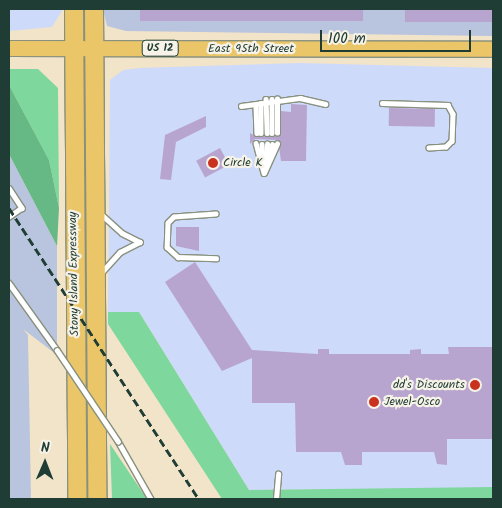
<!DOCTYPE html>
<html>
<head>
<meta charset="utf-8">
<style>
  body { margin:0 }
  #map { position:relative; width:502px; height:508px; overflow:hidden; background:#f2e4c9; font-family:Kalam,sans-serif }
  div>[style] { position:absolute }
  .built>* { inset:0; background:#cedafa }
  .industrial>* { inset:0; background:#b9c4de }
  .green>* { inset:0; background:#7ed79d }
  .forest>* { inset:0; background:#66b884 }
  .building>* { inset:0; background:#b8a5cf; transform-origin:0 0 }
  .roads { filter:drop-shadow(1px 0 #88907e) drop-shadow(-1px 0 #88907e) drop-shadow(0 1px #88907e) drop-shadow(0 -1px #88907e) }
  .lane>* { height:4.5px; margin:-2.25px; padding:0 2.25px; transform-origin:2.25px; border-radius:2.25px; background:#fff }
  .primary>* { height:15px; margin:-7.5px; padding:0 7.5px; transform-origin:7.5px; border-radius:7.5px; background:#ebc669 }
  .highway>* { height:18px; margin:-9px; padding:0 9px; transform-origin:9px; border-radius:9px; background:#ebc669 }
  .rail>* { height:3px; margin-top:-1.5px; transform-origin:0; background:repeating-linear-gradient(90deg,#1f3d34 0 8px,transparent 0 12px) }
  .bridges { filter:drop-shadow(1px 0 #88907e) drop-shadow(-1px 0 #88907e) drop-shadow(0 1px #88907e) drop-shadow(0 -1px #88907e) }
  .lane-bridge>* { height:4.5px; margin:-2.25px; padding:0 2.25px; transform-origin:2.25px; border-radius:2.25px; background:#fff }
  .dots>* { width:14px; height:14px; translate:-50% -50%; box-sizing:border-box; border:2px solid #f7f3e8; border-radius:50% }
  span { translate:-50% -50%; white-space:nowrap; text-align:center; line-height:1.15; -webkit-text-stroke:4.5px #f7f3e8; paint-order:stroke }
  .shield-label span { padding:1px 4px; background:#f7f3e8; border:1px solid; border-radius:4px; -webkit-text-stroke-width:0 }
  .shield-label { font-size:11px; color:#1f3d34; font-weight:700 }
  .street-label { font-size:12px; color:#1f3d34 }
  .poi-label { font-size:12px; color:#1f3d34 }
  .left { translate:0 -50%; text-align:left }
  .right { translate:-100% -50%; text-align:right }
  .frame { position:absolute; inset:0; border:10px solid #1f3d34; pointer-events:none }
  .north { position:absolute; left:20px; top:438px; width:50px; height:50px; -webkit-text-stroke:4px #f7f3e8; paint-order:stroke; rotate:1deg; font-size:14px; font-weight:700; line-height:20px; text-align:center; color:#1f3d34 }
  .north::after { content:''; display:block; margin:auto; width:18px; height:22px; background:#1f3d34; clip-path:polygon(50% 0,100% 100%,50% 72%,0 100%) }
  .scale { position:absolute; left:320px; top:30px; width:151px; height:22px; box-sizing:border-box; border:2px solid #1f3d34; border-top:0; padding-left:6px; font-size:15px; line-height:18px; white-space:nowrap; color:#1f3d34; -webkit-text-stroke:4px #f7f3e8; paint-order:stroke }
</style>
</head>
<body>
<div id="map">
  <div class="built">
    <i style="clip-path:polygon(9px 9px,62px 9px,62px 11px,52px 27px,9px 31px)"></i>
    <i style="clip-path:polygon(300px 63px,493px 68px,493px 488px,249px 490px,139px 312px,108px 312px,110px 80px,123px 70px,139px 68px)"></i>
  </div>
  <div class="industrial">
    <i style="clip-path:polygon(103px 9px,493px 9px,493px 36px,126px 31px,107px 26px)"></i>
    <i style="clip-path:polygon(9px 154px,57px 246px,57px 355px,23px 329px,28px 335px,31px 499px,9px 499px)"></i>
  </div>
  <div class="green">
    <i style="clip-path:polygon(9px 69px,38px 69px,58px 88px,59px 208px,49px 160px,9px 85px)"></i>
    <i style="clip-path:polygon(108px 312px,139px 312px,249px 490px,493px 487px,493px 499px,222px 499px,108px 324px)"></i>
    <i style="clip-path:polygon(110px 444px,147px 499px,112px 499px)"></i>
  </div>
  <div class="forest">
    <i style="clip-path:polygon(9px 85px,49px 160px,59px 208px,57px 246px,9px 154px)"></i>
  </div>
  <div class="building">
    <i style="left:140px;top:9px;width:223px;height:12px"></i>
    <i style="left:405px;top:9px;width:88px;height:13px"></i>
    <i style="clip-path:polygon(291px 104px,307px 105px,306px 161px,281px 161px,278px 140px,255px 139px,250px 144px,250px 133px,257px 137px,279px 136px,281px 111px,291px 112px)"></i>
    <i style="left:389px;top:108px;width:46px;height:18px;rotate:1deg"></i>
    <i style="clip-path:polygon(206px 116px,206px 127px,176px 142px,171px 180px,160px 179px,165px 135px)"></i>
    <i style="left:220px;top:148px;width:19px;height:27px;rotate:62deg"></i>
    <i style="clip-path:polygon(176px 227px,199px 227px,199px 251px,176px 246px)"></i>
    <i style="clip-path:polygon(195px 262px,252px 350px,318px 354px,318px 349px,329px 349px,329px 354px,410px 354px,410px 350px,421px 349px,421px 354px,449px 354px,448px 347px,493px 347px,493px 439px,447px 439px,447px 465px,437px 464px,434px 452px,362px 452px,362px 465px,345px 465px,341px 452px,296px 452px,295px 403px,252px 403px,252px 358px,222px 371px,165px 282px)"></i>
  </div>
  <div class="roads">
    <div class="lane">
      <i style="left:266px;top:99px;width:34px;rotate:88deg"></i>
      <i style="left:272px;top:99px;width:34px;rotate:90deg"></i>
      <i style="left:261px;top:103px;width:30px;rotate:90deg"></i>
      <i style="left:382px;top:103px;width:66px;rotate:1.7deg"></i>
      <i style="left:448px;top:105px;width:10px;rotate:61deg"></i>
      <i style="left:453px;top:114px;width:27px;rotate:92deg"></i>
      <i style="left:452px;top:141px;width:8px;rotate:135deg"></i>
      <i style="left:446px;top:147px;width:17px;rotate:177deg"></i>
      <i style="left:241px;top:106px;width:60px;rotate:-7.7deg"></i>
      <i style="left:300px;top:98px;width:26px;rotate:13deg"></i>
      <i style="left:256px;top:106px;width:27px;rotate:88deg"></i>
      <i style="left:277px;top:133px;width:34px;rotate:-90deg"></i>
      <i style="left:256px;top:143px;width:31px;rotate:75deg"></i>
      <i style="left:262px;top:144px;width:20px;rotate:87deg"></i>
      <i style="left:268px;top:162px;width:18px;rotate:-77deg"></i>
      <i style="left:265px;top:164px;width:20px;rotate:-84deg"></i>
      <i style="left:264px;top:173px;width:32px;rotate:-66deg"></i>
      <i style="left:9px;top:188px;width:24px;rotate:57deg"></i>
      <i style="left:22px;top:208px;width:16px;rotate:145deg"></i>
      <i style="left:101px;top:214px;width:28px;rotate:42deg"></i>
      <i style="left:122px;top:233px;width:20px;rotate:27deg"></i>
      <i style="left:216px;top:214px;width:42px;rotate:175.9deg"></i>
      <i style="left:174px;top:217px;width:8px;rotate:135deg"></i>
      <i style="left:168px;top:223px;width:24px;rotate:92deg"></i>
      <i style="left:167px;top:247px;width:15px;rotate:42deg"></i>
      <i style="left:178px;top:257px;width:38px;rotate:2deg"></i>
      <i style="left:101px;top:273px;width:28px;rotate:-48deg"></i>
      <i style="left:120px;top:252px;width:22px;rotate:-27deg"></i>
      <i style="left:9px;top:283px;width:82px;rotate:54.4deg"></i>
      <i style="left:118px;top:441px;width:67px;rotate:60.4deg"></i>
      <i style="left:276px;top:499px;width:25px;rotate:-85deg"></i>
    </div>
    <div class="primary">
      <i style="left:9px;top:48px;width:484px;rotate:0.1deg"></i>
    </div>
    <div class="highway">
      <i style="left:74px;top:9px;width:490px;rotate:89.6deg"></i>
      <i style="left:94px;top:9px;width:490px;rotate:89.6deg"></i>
    </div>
  </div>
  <div class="rail">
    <i style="left:9px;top:208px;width:348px;rotate:56.9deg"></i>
  </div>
  <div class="bridges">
    <div class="lane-bridge">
      <i style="left:57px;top:350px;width:110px;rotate:56.2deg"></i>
    </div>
  </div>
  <div class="dots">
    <i style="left:213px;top:163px;background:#c8321e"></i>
    <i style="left:475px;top:385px;background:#c8321e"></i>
    <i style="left:374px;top:402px;background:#c8321e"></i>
  </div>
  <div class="shield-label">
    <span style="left:160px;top:48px">US 12</span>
  </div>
  <div class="street-label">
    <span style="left:251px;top:49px">East 95th Street</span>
    <span style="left:74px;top:274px;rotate:-91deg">Stony Island Expressway</span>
  </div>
  <div class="poi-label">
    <span class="left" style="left:223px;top:163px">Circle K</span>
    <span class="right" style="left:465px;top:385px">dd's Discounts</span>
    <span class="left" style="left:384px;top:402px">Jewel-Osco</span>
  </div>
  <div class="frame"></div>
  <div class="north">N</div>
  <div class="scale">100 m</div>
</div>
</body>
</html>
